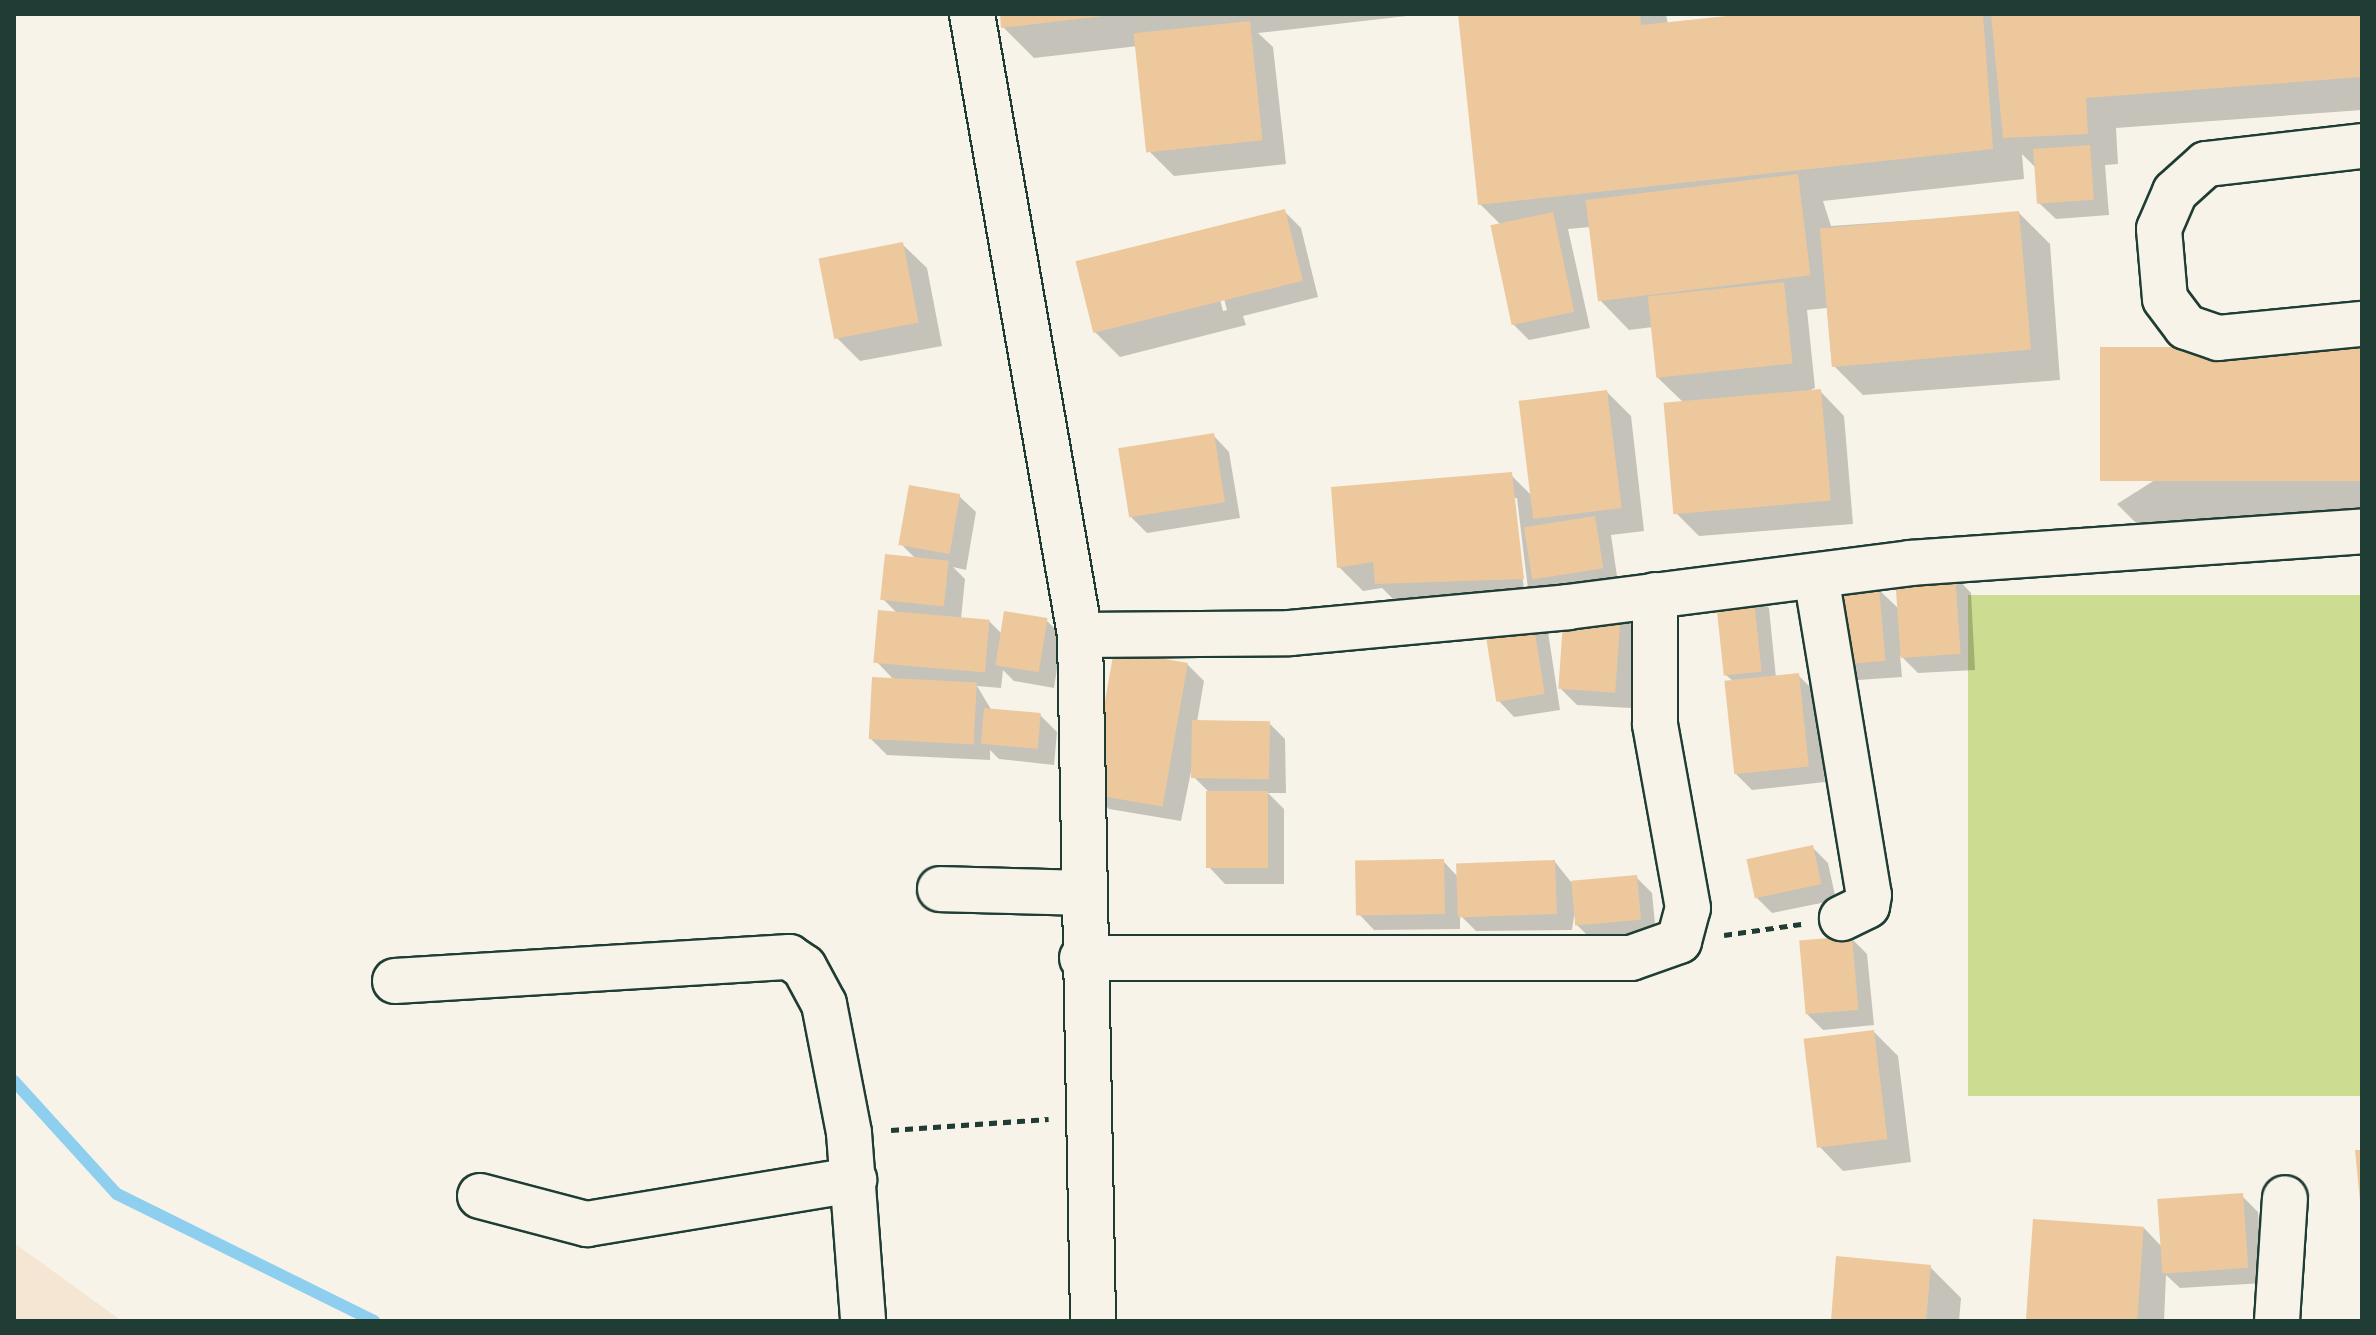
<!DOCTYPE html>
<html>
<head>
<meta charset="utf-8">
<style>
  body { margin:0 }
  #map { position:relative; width:2376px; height:1335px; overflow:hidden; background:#f7f3e8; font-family:Itim,sans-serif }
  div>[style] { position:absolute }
  .built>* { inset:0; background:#f4e6d2 }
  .green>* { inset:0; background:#ccdc90; transform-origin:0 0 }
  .shadow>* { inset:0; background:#0003 }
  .stream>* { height:12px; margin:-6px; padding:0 6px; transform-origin:6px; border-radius:6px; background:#8ecff0 }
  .building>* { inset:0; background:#edc89d; transform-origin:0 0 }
  .path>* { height:5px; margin-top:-2.5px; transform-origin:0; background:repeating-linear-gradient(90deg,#1f3d34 0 8px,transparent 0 14px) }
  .roads { filter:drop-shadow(2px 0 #1f3d34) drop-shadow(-2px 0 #1f3d34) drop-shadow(0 2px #1f3d34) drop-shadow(0 -2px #1f3d34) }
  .minor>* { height:44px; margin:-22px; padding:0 22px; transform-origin:22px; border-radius:22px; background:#f7f3e8 }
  span { translate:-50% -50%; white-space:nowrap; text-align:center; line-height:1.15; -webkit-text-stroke:7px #f7f3e8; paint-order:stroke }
  .frame { position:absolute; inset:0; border:16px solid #1f3d34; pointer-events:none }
</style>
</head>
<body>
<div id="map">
  <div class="built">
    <i style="clip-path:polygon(14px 1243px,122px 1321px,14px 1321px)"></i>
  </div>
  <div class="green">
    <i style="left:2362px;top:595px;width:501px;height:394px;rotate:90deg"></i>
  </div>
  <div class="shadow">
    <i style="clip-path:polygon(1002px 14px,1424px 14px,1258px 33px,1273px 47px,1286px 164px,1174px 176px,1150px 152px,1138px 46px,1034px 58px,1003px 27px)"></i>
    <i style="clip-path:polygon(1460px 14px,1666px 14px,1668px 24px,1767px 14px,2362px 14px,2362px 110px,2116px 128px,2118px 164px,2105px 165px,2109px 215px,2056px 219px,2039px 203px,2037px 169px,2022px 154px,2024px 179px,1823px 201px,1831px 226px,2019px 213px,2050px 244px,2060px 380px,1863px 395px,1832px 364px,1827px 308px,1807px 310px,1815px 388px,1804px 393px,1820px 391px,1844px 416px,1853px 524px,1699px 536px,1675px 512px,1683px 402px,1658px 378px,1653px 327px,1629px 330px,1598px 298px,1590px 227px,1568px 229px,1590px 328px,1529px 340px,1513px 324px,1501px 225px,1480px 204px)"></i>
    <i style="clip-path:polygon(evenodd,1285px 212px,1301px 228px,1318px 297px,1243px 316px,1246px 325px,1120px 357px,1095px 332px,1078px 263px,1285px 212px,1209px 257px,1213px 257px,1227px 310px,1223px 311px,1209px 257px)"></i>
    <i style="clip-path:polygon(902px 244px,927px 268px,942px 346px,860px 361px,836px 337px)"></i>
    <i style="clip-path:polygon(2362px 349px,2362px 515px,2148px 535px,2117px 504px)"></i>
    <i style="clip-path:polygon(evenodd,1607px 392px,1631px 416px,1644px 531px,1611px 535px,1618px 583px,1401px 607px,1382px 588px,1363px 591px,1339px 567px,1511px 475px,1532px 496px,1607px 392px,1513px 498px,1517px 498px,1528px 589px,1524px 589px,1513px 498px)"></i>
    <i style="clip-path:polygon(1213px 435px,1229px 452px,1240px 518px,1147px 533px,1131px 517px)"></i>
    <i style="clip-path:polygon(959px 496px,976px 512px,966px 570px,953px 567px,965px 579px,961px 619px,989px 621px,1003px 635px,1046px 620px,1062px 636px,1054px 688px,1014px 681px,1003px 670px,1001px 688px,977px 686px,992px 711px,1040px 715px,1057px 732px,1054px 765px,999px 759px,990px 750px,990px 760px,887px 755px,871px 739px,895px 681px,877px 662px,897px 613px,883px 599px,916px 559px,901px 544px)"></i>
    <i style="clip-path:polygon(1955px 576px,1971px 593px,1975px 670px,1918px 673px,1900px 655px,1902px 677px,1858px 680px,1842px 664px,1878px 589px,1899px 609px)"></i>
    <i style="clip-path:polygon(1752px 592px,1769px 608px,1776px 678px,1798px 675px,1814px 691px,1825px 782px,1752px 790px,1736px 774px,1734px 682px,1726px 675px)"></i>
    <i style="clip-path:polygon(1620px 614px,1636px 630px,1631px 708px,1577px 705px,1561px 689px)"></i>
    <i style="clip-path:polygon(1532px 616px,1548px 632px,1560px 710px,1514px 717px,1498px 700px)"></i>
    <i style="clip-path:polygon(1187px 664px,1204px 681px,1197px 722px,1269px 723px,1285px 739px,1286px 793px,1268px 793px,1284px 809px,1284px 884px,1225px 884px,1209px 867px,1208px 791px,1194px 777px,1194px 757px,1181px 821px,1109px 809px,1093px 793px)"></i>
    <i style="clip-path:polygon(1812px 847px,1828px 863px,1836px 900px,1772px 913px,1756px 897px)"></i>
    <i style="clip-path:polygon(1443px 861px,1458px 877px,1555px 862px,1571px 882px,1636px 877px,1652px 893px,1656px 935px,1592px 940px,1576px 924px,1575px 909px,1572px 930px,1476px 931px,1460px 915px,1460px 929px,1374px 930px,1358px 913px)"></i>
    <i style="clip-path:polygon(1851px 938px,1867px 954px,1874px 1025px,1823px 1030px,1807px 1014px)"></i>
    <i style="clip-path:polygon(1874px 1032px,1898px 1056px,1911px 1162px,1843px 1171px,1819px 1146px)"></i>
    <i style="clip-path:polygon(2242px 1196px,2258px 1212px,2264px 1283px,2180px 1288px,2166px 1275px,2164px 1321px,2028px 1321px,2144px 1228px,2162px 1247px)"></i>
    <i style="clip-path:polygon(1930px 1267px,1961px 1298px,1959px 1321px,1833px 1321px)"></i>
  </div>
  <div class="stream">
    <i style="left:14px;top:1081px;width:153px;rotate:47.7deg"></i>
    <i style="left:117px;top:1194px;width:287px;rotate:26.3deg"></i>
  </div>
  <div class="building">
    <i style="clip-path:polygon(1000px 14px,1104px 14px,1104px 16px,1001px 28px)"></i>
    <i style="clip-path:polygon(1458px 14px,1640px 14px,1641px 25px,1746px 14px,1983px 14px,1993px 149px,1478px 205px)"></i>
    <i style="clip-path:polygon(1991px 14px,2362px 14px,2362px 77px,2086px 98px,2088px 134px,2003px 138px)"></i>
    <i style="left:1250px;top:21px;width:120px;height:117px;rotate:84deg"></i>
    <i style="left:2090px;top:145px;width:55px;height:57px;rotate:86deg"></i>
    <i style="left:1798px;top:174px;width:102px;height:214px;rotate:83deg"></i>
    <i style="left:1285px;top:209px;width:74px;height:216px;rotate:76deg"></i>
    <i style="left:2019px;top:211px;width:139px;height:200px;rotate:85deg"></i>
    <i style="left:1553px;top:212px;width:102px;height:64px;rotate:78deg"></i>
    <i style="left:903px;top:242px;width:82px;height:86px;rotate:79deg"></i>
    <i style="left:1784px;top:282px;width:82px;height:137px;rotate:84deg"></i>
    <i style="left:2362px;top:347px;width:134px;height:262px;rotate:90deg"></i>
    <i style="left:1821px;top:389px;width:112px;height:158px;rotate:85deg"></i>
    <i style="left:1607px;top:390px;width:119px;height:89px;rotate:83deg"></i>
    <i style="left:1214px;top:433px;width:70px;height:97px;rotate:81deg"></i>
    <i style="clip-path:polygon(1512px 472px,1524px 579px,1375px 584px,1373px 562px,1337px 568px,1331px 487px)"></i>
    <i style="left:909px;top:485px;width:52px;height:61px;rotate:10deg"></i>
    <i style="left:1595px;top:516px;width:53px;height:72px;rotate:81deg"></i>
    <i style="left:885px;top:554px;width:64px;height:46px;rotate:6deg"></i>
    <i style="left:1955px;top:574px;width:80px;height:60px;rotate:86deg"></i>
    <i style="left:1879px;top:587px;width:74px;height:46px;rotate:85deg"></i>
    <i style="left:1753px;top:590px;width:82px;height:38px;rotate:84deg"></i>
    <i style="left:1564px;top:608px;width:57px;height:81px;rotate:4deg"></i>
    <i style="left:878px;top:610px;width:112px;height:53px;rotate:5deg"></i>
    <i style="left:1004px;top:611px;width:44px;height:55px;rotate:9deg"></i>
    <i style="left:1532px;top:614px;width:81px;height:49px;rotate:81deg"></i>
    <i style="left:1114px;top:650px;width:75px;height:146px;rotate:10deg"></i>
    <i style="left:1799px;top:673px;width:94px;height:75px;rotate:84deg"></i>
    <i style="left:872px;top:677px;width:105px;height:62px;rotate:3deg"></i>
    <i style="left:984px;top:708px;width:57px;height:36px;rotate:5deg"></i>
    <i style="left:1192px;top:720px;width:78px;height:58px;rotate:1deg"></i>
    <i style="left:1206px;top:791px;width:62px;height:77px"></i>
    <i style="left:1813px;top:845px;width:40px;height:68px;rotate:78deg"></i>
    <i style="left:1444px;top:859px;width:55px;height:89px;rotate:89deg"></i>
    <i style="left:1555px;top:860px;width:54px;height:99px;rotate:88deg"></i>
    <i style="left:1637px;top:875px;width:45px;height:66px;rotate:85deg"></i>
    <i style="left:1852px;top:936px;width:74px;height:53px;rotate:85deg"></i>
    <i style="left:1874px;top:1030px;width:110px;height:71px;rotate:83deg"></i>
    <i style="clip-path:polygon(2355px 1150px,2362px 1150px,2362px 1201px,2360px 1201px)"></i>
    <i style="left:2243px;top:1193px;width:75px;height:86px;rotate:86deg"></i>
    <i style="left:2033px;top:1219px;width:111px;height:102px;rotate:4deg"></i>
    <i style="clip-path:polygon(1836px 1256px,1931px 1265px,1926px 1321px,1831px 1321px)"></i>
  </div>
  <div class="path">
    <i style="left:1724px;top:935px;width:78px;rotate:-8.1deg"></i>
    <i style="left:891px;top:1130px;width:158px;rotate:-4deg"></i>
  </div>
  <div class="roads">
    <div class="minor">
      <i style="left:972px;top:14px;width:630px;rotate:80.13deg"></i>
      <i style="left:1080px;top:635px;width:686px;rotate:88.91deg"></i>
      <i style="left:2362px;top:146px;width:157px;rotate:173.4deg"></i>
      <i style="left:2206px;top:164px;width:42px;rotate:137.9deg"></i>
      <i style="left:2175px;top:192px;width:40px;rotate:113.4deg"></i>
      <i style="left:2159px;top:229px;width:70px;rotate:85.1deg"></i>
      <i style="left:2165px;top:299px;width:35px;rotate:53deg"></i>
      <i style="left:2186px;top:327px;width:34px;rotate:19deg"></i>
      <i style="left:2218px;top:338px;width:145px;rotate:-5.6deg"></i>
      <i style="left:1816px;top:576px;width:323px;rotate:80.6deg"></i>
      <i style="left:1869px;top:895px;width:11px;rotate:100deg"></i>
      <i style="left:1867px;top:906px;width:28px;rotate:154deg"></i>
      <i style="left:1080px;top:635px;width:210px;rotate:-0.5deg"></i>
      <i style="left:1290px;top:633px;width:279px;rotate:-5.3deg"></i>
      <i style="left:1568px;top:607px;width:345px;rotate:-7.3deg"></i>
      <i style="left:1910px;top:563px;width:453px;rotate:-4deg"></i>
      <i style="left:940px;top:889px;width:143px;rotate:1.6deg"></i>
      <i style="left:1082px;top:958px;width:549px"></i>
      <i style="left:1631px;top:958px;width:51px;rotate:-19.5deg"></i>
      <i style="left:1679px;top:941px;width:34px;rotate:-75deg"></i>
      <i style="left:1688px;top:908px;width:187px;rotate:-100.2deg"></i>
      <i style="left:1655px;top:724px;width:129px;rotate:-90deg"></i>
      <i style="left:395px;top:981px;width:395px;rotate:-3.5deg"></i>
      <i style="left:789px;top:957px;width:18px;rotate:34deg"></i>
      <i style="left:804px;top:967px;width:42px;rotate:61.6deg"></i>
      <i style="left:824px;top:1004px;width:131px;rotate:79deg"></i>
      <i style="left:849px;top:1133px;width:189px;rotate:85.7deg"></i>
      <i style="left:480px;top:1196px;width:111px;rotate:14.7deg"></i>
      <i style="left:587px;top:1224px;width:271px;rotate:-9.4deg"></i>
      <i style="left:2277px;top:1321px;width:123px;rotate:-86.3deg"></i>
    </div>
  </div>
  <div class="frame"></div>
</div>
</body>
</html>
